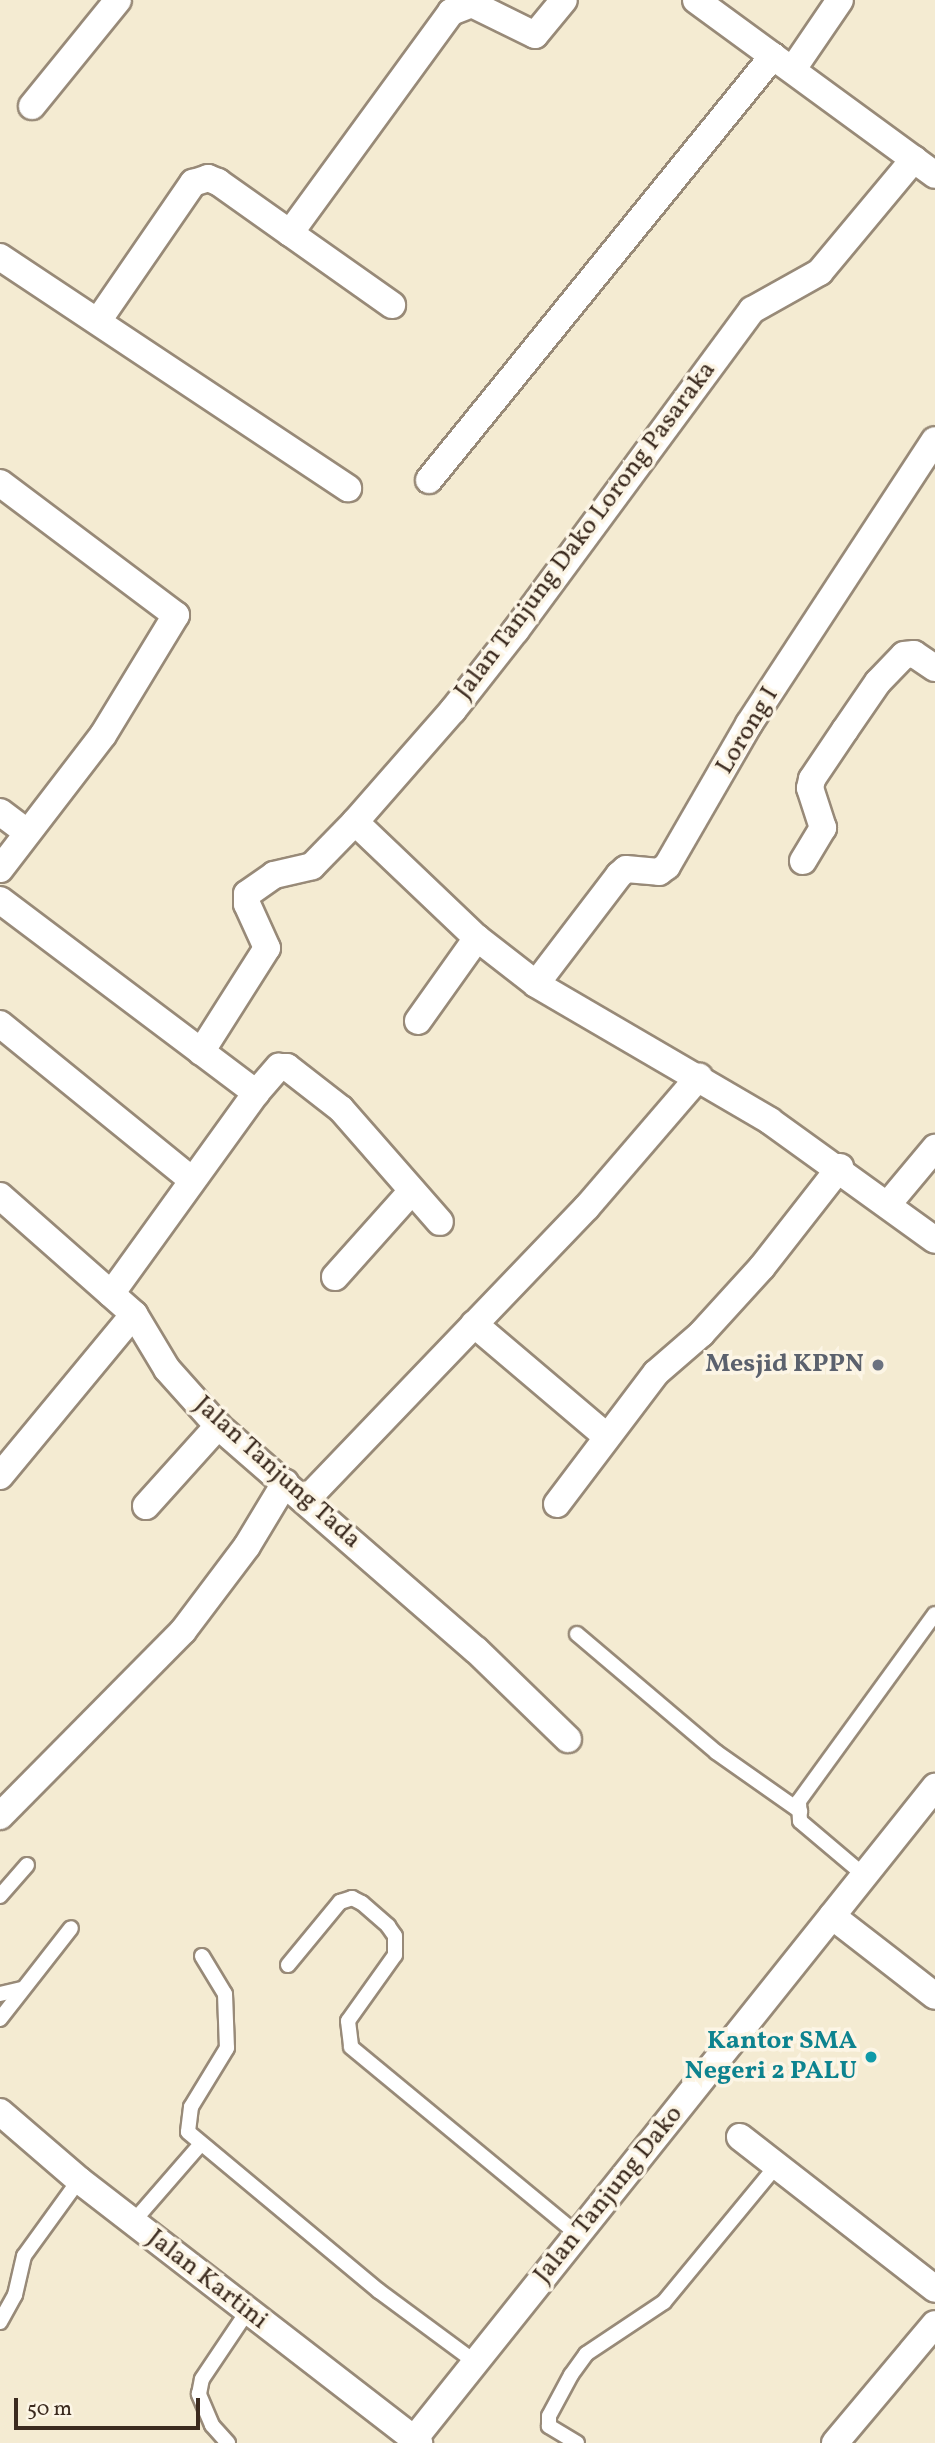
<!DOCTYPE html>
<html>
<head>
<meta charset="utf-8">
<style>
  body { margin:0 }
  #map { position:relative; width:935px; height:2443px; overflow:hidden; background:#f4ebd2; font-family:Vollkorn,serif }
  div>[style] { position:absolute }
  .roads { filter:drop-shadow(2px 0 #988a78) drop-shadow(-2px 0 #988a78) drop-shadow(0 2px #988a78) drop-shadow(0 -2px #988a78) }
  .service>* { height:14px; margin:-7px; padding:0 7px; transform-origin:7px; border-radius:7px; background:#fff }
  .minor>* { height:26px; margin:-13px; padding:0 13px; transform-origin:13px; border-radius:13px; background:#fff }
  .dots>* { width:19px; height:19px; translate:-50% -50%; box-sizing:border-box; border:4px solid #fcf5e5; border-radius:50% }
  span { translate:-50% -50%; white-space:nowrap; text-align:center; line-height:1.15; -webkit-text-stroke:7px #fcf5e5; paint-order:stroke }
  .street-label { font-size:26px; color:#3b2a1e }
  .worship-label { font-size:26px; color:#5b616d; font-weight:700 }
  .right { translate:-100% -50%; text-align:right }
  .culture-label { font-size:26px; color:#0d838f; font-weight:700 }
  .scale { position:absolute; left:14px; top:2398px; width:186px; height:32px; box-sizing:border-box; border:4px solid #3b2a1e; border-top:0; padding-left:9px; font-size:21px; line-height:24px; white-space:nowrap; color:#3b2a1e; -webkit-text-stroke:5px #fcf5e5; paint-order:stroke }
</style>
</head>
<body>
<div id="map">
  <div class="roads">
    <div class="service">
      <i style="left:577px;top:1634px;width:182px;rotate:40.3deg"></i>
      <i style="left:716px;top:1752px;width:103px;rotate:35.1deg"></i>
      <i style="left:865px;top:1876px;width:85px;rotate:-139.8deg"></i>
      <i style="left:800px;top:1821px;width:20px;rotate:-93deg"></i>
      <i style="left:799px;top:1801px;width:231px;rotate:-54deg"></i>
      <i style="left:0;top:1896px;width:41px;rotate:-48.9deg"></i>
      <i style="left:202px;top:1956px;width:44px;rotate:58.8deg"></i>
      <i style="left:225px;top:1994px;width:54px;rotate:87.9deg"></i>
      <i style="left:227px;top:2048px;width:69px;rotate:121.4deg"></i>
      <i style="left:191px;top:2107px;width:25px;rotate:97deg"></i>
      <i style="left:188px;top:2132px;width:249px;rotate:39.8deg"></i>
      <i style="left:379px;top:2291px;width:119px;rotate:36.5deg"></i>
      <i style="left:288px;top:1965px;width:82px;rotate:-50.5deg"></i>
      <i style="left:340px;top:1902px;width:13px;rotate:-18deg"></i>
      <i style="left:352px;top:1898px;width:11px;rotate:27deg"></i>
      <i style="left:362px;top:1903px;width:35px;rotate:41deg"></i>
      <i style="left:388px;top:1926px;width:12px;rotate:55deg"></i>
      <i style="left:395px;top:1936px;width:19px;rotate:90deg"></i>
      <i style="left:395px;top:1955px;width:81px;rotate:125.5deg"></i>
      <i style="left:348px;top:2021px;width:26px;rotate:83deg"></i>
      <i style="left:351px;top:2047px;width:293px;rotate:39.6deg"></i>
      <i style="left:0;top:1994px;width:23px;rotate:-13deg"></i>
      <i style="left:0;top:2019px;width:115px;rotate:-52deg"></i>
      <i style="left:133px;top:2222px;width:102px;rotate:-49deg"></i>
      <i style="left:0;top:2322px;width:31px;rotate:-61deg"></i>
      <i style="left:15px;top:2295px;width:40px;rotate:-77deg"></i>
      <i style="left:24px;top:2256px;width:94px;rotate:-54.1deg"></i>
      <i style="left:228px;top:2443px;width:24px;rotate:-132deg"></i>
      <i style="left:212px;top:2425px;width:34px;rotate:-113deg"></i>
      <i style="left:199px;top:2394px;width:15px;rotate:-79deg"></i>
      <i style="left:202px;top:2379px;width:81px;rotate:-56.1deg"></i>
      <i style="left:577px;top:2443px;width:33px;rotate:-149deg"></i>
      <i style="left:549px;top:2426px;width:10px;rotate:-90deg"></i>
      <i style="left:549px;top:2416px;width:47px;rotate:-61.8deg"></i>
      <i style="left:571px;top:2375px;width:26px;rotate:-54deg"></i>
      <i style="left:586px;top:2354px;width:94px;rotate:-33.7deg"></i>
      <i style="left:664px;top:2302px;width:176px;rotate:-50.5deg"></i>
    </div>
    <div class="minor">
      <i style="left:696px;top:0;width:296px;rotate:36.2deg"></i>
      <i style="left:793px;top:69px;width:83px;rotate:-55.7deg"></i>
      <i style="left:32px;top:106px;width:136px;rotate:-50.9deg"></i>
      <i style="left:914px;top:159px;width:147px;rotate:129.8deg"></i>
      <i style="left:820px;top:272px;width:78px;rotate:150.8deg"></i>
      <i style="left:752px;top:310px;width:398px;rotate:126.4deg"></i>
      <i style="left:516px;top:630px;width:102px;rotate:128.2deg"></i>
      <i style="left:453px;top:710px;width:149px;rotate:131.2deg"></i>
      <i style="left:355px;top:822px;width:168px;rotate:43.6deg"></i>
      <i style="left:477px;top:938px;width:75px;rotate:37.9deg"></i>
      <i style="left:536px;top:984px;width:271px;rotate:30.3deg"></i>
      <i style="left:770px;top:1121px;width:203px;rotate:35.8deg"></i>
      <i style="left:290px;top:233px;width:125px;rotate:35.2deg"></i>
      <i style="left:0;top:257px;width:418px;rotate:33.6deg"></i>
      <i style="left:98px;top:321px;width:168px;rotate:-55.5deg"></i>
      <i style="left:193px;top:183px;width:16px;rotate:-18deg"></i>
      <i style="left:208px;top:178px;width:11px;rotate:22deg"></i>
      <i style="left:218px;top:182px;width:88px;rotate:35.3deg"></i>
      <i style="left:290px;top:233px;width:273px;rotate:-53.9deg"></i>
      <i style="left:451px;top:12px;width:22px;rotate:-21deg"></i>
      <i style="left:472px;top:4px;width:70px;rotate:26.2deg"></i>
      <i style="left:535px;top:35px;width:45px;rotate:-50.4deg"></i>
      <i style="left:429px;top:480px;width:546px;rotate:-50.95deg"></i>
      <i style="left:0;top:483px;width:220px;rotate:36.9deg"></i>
      <i style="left:176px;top:615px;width:140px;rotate:121.3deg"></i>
      <i style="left:103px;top:735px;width:169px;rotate:127.5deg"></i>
      <i style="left:0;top:812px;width:34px;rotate:37deg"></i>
      <i style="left:803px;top:861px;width:39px;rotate:-59deg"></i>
      <i style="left:823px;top:828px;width:42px;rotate:-108deg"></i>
      <i style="left:810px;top:788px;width:9px;rotate:-77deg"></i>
      <i style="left:812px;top:779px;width:59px;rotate:-56deg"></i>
      <i style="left:845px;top:730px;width:58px;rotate:-55.5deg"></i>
      <i style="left:878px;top:682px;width:37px;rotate:-46deg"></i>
      <i style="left:904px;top:655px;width:10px;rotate:-6deg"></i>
      <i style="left:914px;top:654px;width:25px;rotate:34deg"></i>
      <i style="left:0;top:900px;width:321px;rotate:37deg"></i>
      <i style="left:256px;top:1093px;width:35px;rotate:-49deg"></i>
      <i style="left:279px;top:1067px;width:8px"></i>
      <i style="left:287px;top:1067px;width:68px;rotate:37.9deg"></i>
      <i style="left:341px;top:1109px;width:150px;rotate:48.8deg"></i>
      <i style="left:536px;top:984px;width:137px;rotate:-52.7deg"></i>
      <i style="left:619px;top:875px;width:9px;rotate:-41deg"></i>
      <i style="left:626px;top:869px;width:33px;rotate:5deg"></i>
      <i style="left:659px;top:872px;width:10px;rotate:-37deg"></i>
      <i style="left:667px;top:866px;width:164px;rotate:-60deg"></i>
      <i style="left:749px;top:724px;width:339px;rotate:-56.8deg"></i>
      <i style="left:418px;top:1021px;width:102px;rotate:-54.6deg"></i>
      <i style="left:0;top:1024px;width:247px;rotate:39.1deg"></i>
      <i style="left:201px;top:1052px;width:123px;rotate:-57.6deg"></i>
      <i style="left:267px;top:948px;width:48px;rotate:-114.4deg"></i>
      <i style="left:247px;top:904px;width:10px;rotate:-90deg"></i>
      <i style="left:247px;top:894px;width:33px;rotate:-35deg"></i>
      <i style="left:274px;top:875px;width:39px;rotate:-13deg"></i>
      <i style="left:312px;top:866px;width:62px;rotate:-45.7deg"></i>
      <i style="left:0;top:1196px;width:179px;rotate:41.4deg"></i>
      <i style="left:134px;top:1314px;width:64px;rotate:59deg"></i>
      <i style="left:167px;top:1369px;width:76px;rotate:48.2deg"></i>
      <i style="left:218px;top:1426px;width:342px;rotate:41deg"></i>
      <i style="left:476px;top:1650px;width:128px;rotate:44.1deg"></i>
      <i style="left:889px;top:1203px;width:72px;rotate:-50.1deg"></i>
      <i style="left:335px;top:1277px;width:115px;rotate:-48.2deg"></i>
      <i style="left:111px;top:1294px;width:248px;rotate:-54.2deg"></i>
      <i style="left:474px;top:1324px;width:172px;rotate:40.3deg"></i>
      <i style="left:0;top:1476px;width:210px;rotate:-50.4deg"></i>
      <i style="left:305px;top:1501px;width:407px;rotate:-46.2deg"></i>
      <i style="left:587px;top:1207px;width:172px;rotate:-49.3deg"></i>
      <i style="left:557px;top:1504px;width:164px;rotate:-52.9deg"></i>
      <i style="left:656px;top:1373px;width:60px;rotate:-40.9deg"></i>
      <i style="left:701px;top:1334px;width:91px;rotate:-47.7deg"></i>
      <i style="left:762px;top:1267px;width:127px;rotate:-52deg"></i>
      <i style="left:146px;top:1506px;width:108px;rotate:-48deg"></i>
      <i style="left:0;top:1816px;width:260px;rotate:-45.3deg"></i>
      <i style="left:183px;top:1631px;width:106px;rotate:-53deg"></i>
      <i style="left:247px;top:1546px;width:74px;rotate:-58.9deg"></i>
      <i style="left:832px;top:1916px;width:130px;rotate:37.8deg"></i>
      <i style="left:0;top:2112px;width:104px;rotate:40.7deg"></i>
      <i style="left:79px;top:2180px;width:430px;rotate:37.7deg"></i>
      <i style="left:740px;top:2137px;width:247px;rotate:37.9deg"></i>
      <i style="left:411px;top:2443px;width:840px;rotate:-51.38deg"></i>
      <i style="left:835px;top:2443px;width:155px;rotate:-50deg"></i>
    </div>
  </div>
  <div class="dots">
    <i style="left:878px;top:1365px;background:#6b7280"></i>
    <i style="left:871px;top:2057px;background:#0f9aa8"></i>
  </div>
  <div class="street-label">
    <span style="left:586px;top:531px;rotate:-53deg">Jalan Tanjung Dako Lorong Pasaraka</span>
    <span style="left:748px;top:731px;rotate:-59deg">Lorong I</span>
    <span style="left:277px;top:1473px;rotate:42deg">Jalan Tanjung Tada</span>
    <span style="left:609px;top:2195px;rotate:-51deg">Jalan Tanjung Dako</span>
    <span style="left:207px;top:2280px;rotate:38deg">Jalan Kartini</span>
  </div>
  <div class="worship-label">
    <span class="right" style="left:864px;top:1365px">Mesjid KPPN</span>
  </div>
  <div class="culture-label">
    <span class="right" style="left:857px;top:2057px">Kantor SMA<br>Negeri 2 PALU</span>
  </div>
  <div class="scale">50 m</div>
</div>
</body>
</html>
